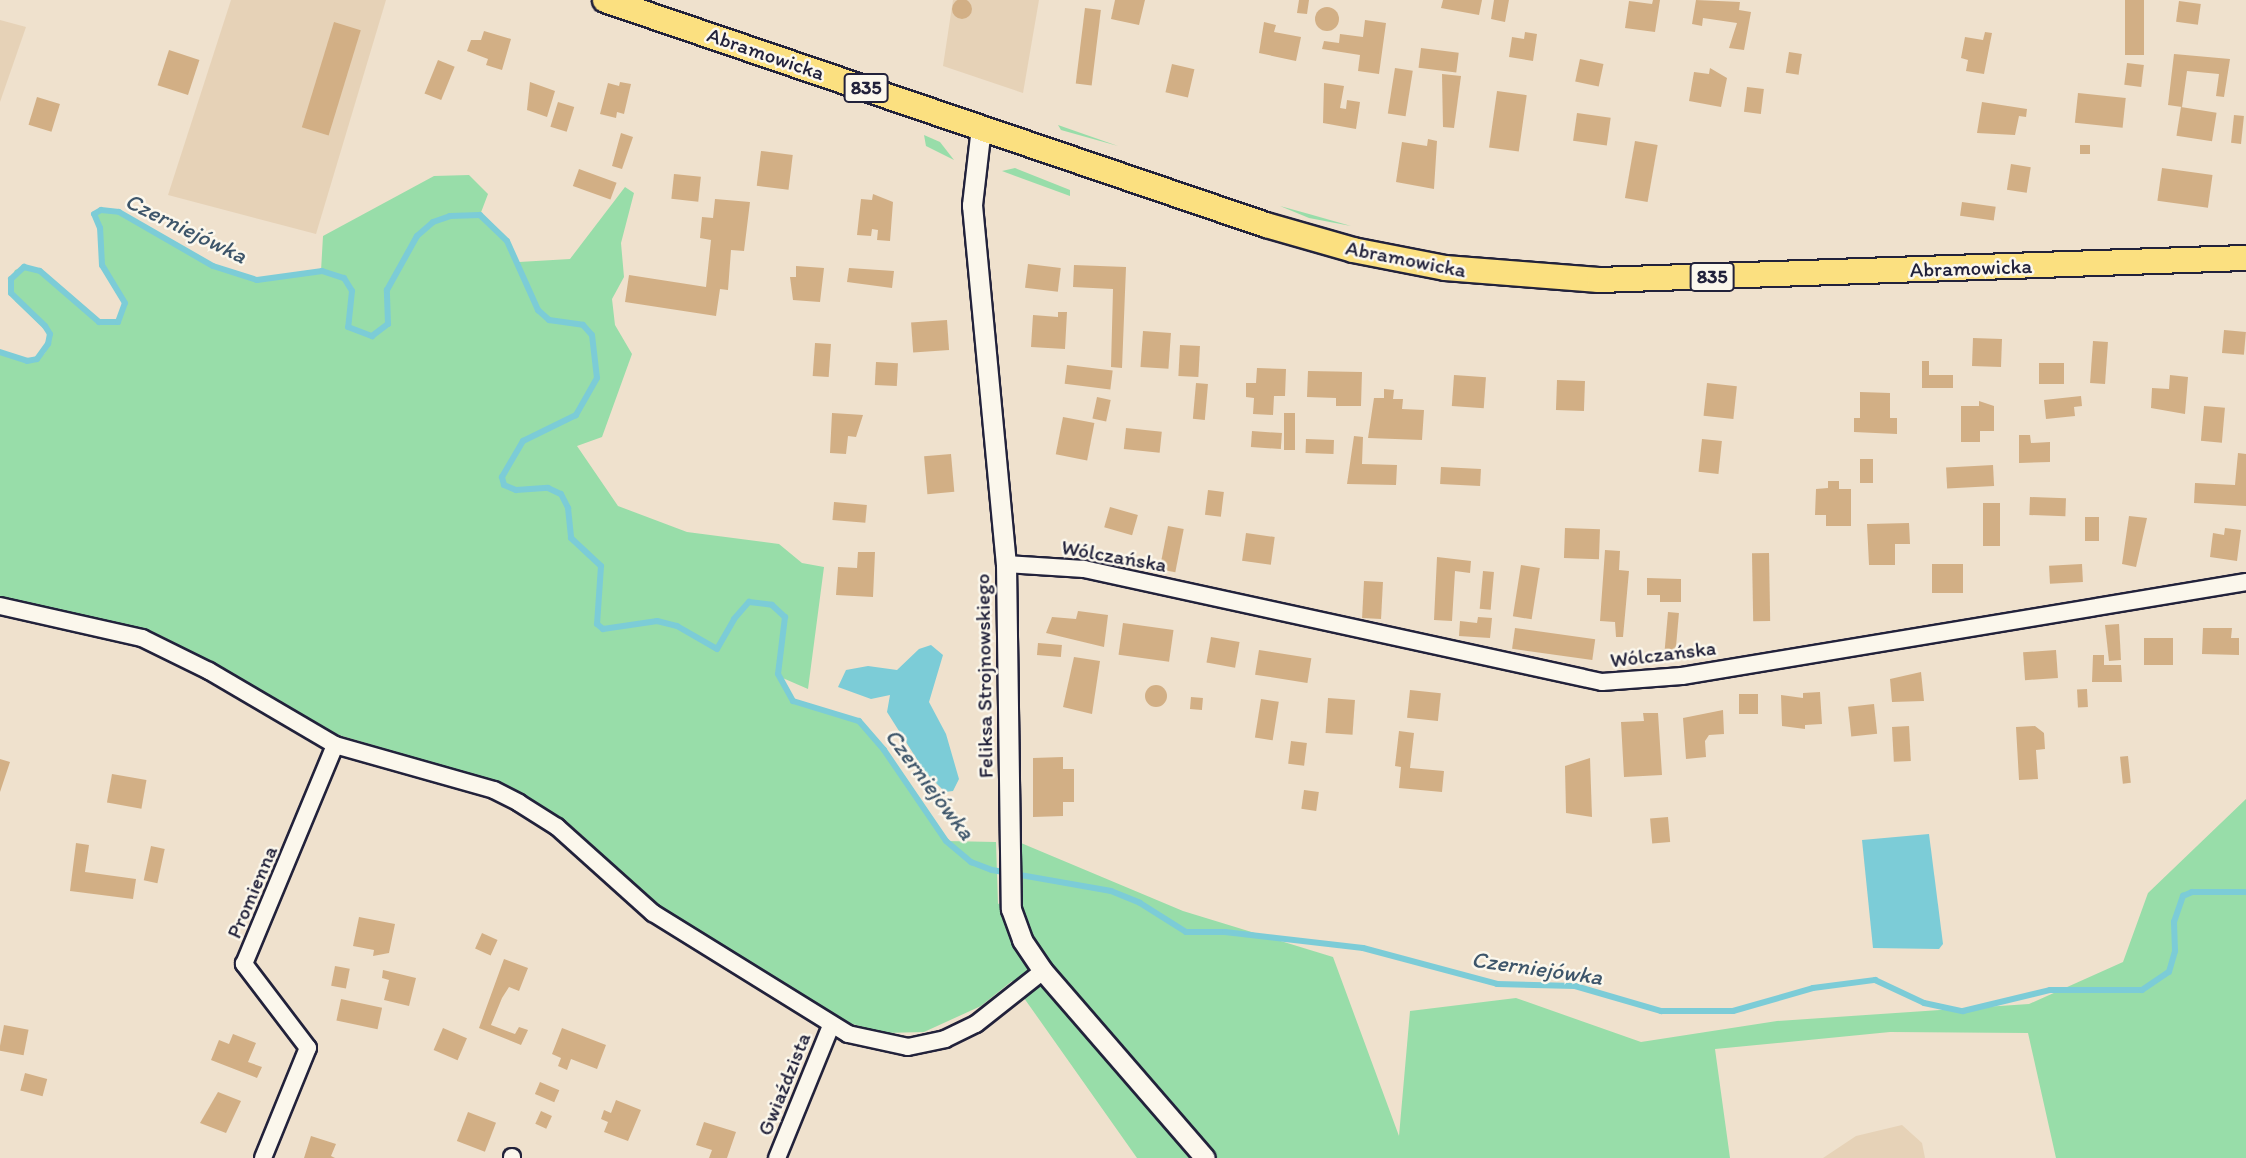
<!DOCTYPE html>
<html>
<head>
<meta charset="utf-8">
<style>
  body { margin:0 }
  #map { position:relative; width:2246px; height:1158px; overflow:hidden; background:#efe1cd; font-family:Itim,sans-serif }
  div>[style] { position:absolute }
  .built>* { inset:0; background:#e6d2b7 }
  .green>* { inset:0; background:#98dda9 }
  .water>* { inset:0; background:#7cccd7 }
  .stream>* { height:6px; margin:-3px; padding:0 3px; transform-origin:3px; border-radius:3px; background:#7cccd7 }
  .building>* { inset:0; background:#d2af85; transform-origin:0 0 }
  .round { border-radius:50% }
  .roads { filter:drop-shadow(2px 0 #22223b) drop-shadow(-2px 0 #22223b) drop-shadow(0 2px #22223b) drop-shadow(0 -2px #22223b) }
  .minor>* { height:16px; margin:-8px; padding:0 8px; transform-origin:8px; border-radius:8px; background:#fbf7ec }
  .tertiary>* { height:19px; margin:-9.5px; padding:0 9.5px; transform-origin:9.5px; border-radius:9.5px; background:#fbf7ec }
  .primary>* { height:24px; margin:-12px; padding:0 12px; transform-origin:12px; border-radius:12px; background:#fbe080 }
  span { translate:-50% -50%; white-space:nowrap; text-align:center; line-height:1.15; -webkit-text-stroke:5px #fbf7ec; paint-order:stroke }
  .shield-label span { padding:2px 5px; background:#fbf7ec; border:2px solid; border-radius:5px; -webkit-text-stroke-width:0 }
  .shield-label { font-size:19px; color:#22223b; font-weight:700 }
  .street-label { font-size:21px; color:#22223b }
  .water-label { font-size:23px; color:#3d556a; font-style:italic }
</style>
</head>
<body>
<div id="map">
  <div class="built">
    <i style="clip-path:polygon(231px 0,386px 0,316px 234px,168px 195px)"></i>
    <i style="clip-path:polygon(953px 0,1039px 0,1023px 93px,943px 66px)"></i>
    <i style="clip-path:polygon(0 20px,26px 27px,0 102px)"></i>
    <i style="clip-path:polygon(1902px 1125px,1922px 1143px,1925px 1158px,1823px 1158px,1856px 1136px)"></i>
  </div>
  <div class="green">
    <i style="clip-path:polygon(1058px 125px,1118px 146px,1061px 130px)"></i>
    <i style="clip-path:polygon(924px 135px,940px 142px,954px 160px,926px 146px)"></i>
    <i style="clip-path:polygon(1015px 168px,1070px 190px,1070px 196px,1002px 171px)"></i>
    <i style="clip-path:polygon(469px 175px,488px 194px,480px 215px,507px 241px,519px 262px,570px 259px,625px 187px,634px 193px,621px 243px,624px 277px,612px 299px,615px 325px,632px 354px,602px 437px,577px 446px,618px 506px,687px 532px,779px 544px,802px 563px,824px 567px,808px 689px,778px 676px,793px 701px,859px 721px,884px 750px,946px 841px,996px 842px,998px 904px,1023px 894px,1021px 843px,1183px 911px,1333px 957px,1399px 1136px,1410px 1011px,1516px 998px,1641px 1042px,1777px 1021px,2029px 1004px,2123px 962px,2148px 893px,2246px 799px,2246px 1158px,2056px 1158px,2028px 1033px,1890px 1032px,1715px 1049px,1730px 1158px,1137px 1158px,1012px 981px,981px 1006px,924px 1032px,884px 1033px,849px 1023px,660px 907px,573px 827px,501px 783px,332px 733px,162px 636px,0 598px,0 352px,11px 358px,37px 359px,45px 353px,50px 334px,15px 301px,11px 279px,15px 270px,24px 267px,40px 271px,86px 313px,111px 324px,119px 322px,125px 303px,102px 265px,100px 228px,94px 214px,101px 210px,119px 212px,213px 266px,257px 280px,276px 280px,321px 271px,323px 236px,434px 176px)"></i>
    <i style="clip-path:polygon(1280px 206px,1309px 214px,1351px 226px,1309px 218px)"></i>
  </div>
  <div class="water">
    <i style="clip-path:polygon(931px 645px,943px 655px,929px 702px,946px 734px,959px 779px,953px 791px,945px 792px,925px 772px,887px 712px,890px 695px,871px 699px,838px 687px,846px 670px,868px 666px,897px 670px,919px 649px)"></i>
    <i style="clip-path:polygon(1929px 834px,1943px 944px,1939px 949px,1873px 948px,1862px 840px)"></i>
  </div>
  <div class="stream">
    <i style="left:0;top:352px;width:28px;rotate:18deg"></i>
    <i style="left:27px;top:361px;width:10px;rotate:-11deg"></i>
    <i style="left:37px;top:359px;width:19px;rotate:-54deg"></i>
    <i style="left:48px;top:344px;width:10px;rotate:-79deg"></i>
    <i style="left:50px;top:334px;width:9px;rotate:-122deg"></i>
    <i style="left:45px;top:326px;width:47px;rotate:-135.9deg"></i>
    <i style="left:11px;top:293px;width:14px;rotate:-90deg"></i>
    <i style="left:11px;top:279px;width:18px;rotate:-43deg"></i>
    <i style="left:24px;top:267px;width:16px;rotate:14deg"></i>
    <i style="left:40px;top:271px;width:78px;rotate:40.8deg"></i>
    <i style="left:99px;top:322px;width:19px"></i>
    <i style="left:118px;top:322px;width:20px;rotate:-70deg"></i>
    <i style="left:125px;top:303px;width:44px;rotate:-121.2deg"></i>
    <i style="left:102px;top:265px;width:37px;rotate:-93deg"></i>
    <i style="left:100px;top:228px;width:15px;rotate:-113deg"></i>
    <i style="left:94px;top:214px;width:8px;rotate:-30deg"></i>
    <i style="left:101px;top:210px;width:18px;rotate:6deg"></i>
    <i style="left:119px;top:212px;width:108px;rotate:29.9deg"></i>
    <i style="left:213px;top:266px;width:46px;rotate:17.7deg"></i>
    <i style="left:257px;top:280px;width:66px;rotate:-7.9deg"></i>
    <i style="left:322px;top:271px;width:23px;rotate:18deg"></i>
    <i style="left:344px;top:278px;width:15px;rotate:58deg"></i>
    <i style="left:352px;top:291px;width:36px;rotate:96deg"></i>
    <i style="left:348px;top:327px;width:26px;rotate:21deg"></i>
    <i style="left:372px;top:336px;width:20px;rotate:-37deg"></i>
    <i style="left:388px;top:324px;width:34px;rotate:-92deg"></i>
    <i style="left:387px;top:290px;width:62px;rotate:-60.9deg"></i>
    <i style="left:417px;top:236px;width:21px;rotate:-41deg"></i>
    <i style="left:433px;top:222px;width:18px;rotate:-19deg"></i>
    <i style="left:450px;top:216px;width:30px;rotate:-2deg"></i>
    <i style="left:480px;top:215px;width:37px;rotate:44deg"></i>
    <i style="left:507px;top:241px;width:76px;rotate:65.8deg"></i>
    <i style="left:538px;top:310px;width:15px;rotate:42deg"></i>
    <i style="left:549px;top:320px;width:34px;rotate:8deg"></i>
    <i style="left:583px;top:325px;width:13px;rotate:48deg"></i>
    <i style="left:592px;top:335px;width:43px;rotate:83.4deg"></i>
    <i style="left:597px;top:378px;width:43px;rotate:119.6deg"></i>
    <i style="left:576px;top:415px;width:59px;rotate:153.9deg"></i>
    <i style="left:523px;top:441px;width:42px;rotate:120.3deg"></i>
    <i style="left:502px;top:477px;width:8px;rotate:76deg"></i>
    <i style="left:504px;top:485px;width:13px;rotate:23deg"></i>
    <i style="left:516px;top:490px;width:32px;rotate:-4deg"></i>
    <i style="left:548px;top:488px;width:14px;rotate:25deg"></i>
    <i style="left:561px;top:494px;width:16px;rotate:63deg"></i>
    <i style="left:568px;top:508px;width:30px;rotate:84deg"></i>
    <i style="left:571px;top:538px;width:41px;rotate:43deg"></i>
    <i style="left:601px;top:566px;width:58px;rotate:93.9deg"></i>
    <i style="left:597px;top:624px;width:8px;rotate:40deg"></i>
    <i style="left:603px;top:629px;width:55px;rotate:-8.4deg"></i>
    <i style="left:657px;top:621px;width:21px;rotate:14deg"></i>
    <i style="left:677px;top:626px;width:46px;rotate:29.9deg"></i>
    <i style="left:717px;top:649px;width:34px;rotate:-60deg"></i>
    <i style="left:734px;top:619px;width:23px;rotate:-49deg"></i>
    <i style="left:749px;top:602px;width:23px;rotate:7deg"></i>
    <i style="left:772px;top:605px;width:18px;rotate:43deg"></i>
    <i style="left:785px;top:617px;width:57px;rotate:97deg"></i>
    <i style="left:778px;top:674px;width:31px;rotate:61deg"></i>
    <i style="left:793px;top:701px;width:69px;rotate:16.9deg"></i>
    <i style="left:859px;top:721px;width:38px;rotate:49deg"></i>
    <i style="left:884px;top:750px;width:110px;rotate:55.7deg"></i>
    <i style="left:946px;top:841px;width:33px;rotate:40deg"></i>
    <i style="left:971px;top:862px;width:22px;rotate:21deg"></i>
    <i style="left:992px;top:870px;width:121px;rotate:10deg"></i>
    <i style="left:1111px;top:891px;width:31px;rotate:22deg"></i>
    <i style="left:1140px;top:903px;width:54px;rotate:32.2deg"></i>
    <i style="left:1186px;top:932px;width:39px"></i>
    <i style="left:1225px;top:932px;width:139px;rotate:6.6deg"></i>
    <i style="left:1363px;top:948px;width:139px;rotate:15deg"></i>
    <i style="left:1497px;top:984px;width:78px;rotate:1.5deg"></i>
    <i style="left:1575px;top:986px;width:90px;rotate:16.2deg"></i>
    <i style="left:1661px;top:1011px;width:72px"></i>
    <i style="left:1733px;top:1011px;width:83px;rotate:-16deg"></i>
    <i style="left:1813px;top:988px;width:63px;rotate:-7.4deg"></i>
    <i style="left:1875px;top:980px;width:54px;rotate:25.1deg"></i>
    <i style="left:1924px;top:1003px;width:40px;rotate:12deg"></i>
    <i style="left:1963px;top:1011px;width:89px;rotate:-13.6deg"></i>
    <i style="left:2050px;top:990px;width:92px"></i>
    <i style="left:2142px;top:990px;width:32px;rotate:-34deg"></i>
    <i style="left:2169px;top:972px;width:22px;rotate:-74deg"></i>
    <i style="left:2175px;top:951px;width:29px;rotate:-92deg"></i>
    <i style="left:2174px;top:922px;width:28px;rotate:-71deg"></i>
    <i style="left:2183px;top:896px;width:10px;rotate:-24deg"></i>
    <i style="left:2192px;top:892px;width:54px"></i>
  </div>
  <div class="building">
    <i class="round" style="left:952px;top:-1px;width:20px;height:20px"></i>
    <i style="clip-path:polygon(1115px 0,1145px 0,1139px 25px,1111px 19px)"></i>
    <i style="clip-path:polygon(1299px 0,1309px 0,1307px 14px,1297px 13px)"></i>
    <i style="clip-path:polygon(1443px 0,1482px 0,1479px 15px,1441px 8px)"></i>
    <i style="clip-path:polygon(1494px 0,1509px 0,1505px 22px,1491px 19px)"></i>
    <i style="clip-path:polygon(1653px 0,1660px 0,1655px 32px,1625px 28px,1629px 1px,1652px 4px)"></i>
    <i style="clip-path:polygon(1696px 0,1740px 2px,1739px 10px,1751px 12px,1744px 50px,1729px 48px,1737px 23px,1703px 18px,1702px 26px,1692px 24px)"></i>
    <i style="left:2125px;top:0;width:19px;height:55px"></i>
    <i style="left:2179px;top:1px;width:22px;height:21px;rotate:8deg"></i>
    <i class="round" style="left:1315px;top:7px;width:24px;height:24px"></i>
    <i style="left:1085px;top:8px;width:16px;height:76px;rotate:7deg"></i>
    <i style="clip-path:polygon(1365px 20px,1386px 23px,1379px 74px,1358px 71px,1360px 55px,1322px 49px,1324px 41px,1339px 43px,1340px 34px,1363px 37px)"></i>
    <i style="left:334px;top:22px;width:28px;height:110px;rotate:17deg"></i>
    <i style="clip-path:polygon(1264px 22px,1276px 25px,1274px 32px,1301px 37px,1296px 61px,1259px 53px)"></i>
    <i style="clip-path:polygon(484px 31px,511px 39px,502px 70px,486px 65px,488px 59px,467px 51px,471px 40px,481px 40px)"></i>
    <i style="clip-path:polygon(1525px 32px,1537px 34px,1533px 61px,1509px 57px,1512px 37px,1524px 39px)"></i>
    <i style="clip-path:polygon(1985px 32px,1992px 33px,1984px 74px,1966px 71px,1968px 60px,1961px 58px,1965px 37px,1983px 40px)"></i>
    <i style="left:1421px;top:48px;width:38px;height:20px;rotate:7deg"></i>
    <i style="left:169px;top:50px;width:32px;height:37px;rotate:18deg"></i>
    <i style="left:1789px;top:52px;width:13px;height:21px;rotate:9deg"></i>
    <i style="clip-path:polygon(2174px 54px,2230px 59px,2224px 97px,2216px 96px,2219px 74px,2187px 71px,2182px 107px,2168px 105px)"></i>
    <i style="left:1580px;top:59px;width:24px;height:23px;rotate:12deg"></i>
    <i style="left:438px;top:60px;width:18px;height:36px;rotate:22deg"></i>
    <i style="left:2127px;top:63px;width:17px;height:22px;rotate:7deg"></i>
    <i style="left:1172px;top:64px;width:23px;height:29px;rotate:13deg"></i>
    <i style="left:1395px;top:68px;width:18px;height:46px;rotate:9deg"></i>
    <i style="clip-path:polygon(1710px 68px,1727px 78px,1721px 107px,1689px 101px,1694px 72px,1709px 74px)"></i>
    <i style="clip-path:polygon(1442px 74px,1461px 76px,1454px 128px,1443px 127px)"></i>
    <i style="clip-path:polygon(530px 82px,555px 91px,547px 117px,527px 110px)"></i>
    <i style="clip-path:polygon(620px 82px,631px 84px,624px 114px,617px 112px,616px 118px,600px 114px,608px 83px,619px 86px)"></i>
    <i style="clip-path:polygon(1324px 83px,1344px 86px,1340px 108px,1346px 109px,1347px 100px,1360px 102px,1356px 129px,1323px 123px)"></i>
    <i style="left:1747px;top:87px;width:17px;height:25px;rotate:7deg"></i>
    <i style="left:1497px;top:91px;width:30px;height:57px;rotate:8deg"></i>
    <i style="left:2078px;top:93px;width:48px;height:30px;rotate:6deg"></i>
    <i style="left:37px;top:97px;width:24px;height:29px;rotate:17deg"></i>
    <i style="left:558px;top:102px;width:17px;height:26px;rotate:17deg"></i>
    <i style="clip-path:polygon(1982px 102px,2027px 109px,2026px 117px,2019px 116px,2015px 135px,1977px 133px)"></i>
    <i style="left:2181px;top:107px;width:36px;height:29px;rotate:9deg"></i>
    <i style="left:1577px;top:113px;width:34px;height:28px;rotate:8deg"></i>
    <i style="left:2234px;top:115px;width:10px;height:28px;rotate:6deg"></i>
    <i style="clip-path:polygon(621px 133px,633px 137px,622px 169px,612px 166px)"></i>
    <i style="clip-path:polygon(1428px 139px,1437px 141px,1434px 189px,1396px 182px,1402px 142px,1427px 146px)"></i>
    <i style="left:1635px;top:141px;width:23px;height:58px;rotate:10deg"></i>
    <i style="left:2080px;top:145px;width:10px;height:9px"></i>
    <i style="left:761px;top:151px;width:32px;height:35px;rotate:7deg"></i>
    <i style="left:2011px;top:164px;width:20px;height:26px;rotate:9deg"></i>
    <i style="left:2162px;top:168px;width:51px;height:33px;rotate:8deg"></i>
    <i style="left:579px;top:169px;width:40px;height:18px;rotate:20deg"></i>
    <i style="left:674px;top:174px;width:27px;height:25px;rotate:6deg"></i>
    <i style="clip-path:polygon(873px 194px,893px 202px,890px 241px,877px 240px,878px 230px,872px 229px,871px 236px,857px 235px,861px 199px,872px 200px)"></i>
    <i style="clip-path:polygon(715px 199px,750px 202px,744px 251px,731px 250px,728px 290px,720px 289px,716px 316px,625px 302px,629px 275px,706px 287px,711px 240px,700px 238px,702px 217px,713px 218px)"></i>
    <i style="left:1962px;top:202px;width:34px;height:14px;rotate:8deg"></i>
    <i style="left:1028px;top:264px;width:33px;height:24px;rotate:7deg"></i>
    <i style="clip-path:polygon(1074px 265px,1126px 267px,1122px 368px,1111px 367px,1113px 289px,1073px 287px)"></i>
    <i style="clip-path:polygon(796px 266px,824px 268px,820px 302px,793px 300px,790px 277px,796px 277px)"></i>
    <i style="clip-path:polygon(849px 268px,894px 271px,892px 288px,847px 282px)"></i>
    <i style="clip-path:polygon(1058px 312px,1067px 312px,1065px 349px,1031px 347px,1033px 315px,1058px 317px)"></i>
    <i style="left:947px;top:320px;width:30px;height:36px;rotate:86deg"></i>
    <i style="left:2224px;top:330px;width:22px;height:23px;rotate:5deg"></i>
    <i style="left:1143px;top:331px;width:28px;height:36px;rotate:4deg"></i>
    <i style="left:1973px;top:338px;width:29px;height:28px;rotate:2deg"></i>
    <i style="left:2093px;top:341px;width:15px;height:42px;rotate:4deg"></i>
    <i style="left:815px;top:343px;width:16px;height:33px;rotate:4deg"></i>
    <i style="left:1180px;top:345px;width:20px;height:31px;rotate:3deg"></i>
    <i style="clip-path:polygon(1922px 361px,1929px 361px,1929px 375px,1953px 375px,1953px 388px,1922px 388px)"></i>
    <i style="left:876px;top:362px;width:22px;height:23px;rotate:3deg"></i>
    <i style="left:2039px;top:363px;width:25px;height:21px"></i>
    <i style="left:1067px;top:365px;width:46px;height:19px;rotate:7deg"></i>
    <i style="clip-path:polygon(1257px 368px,1286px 369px,1285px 396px,1274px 396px,1273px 415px,1253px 414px,1254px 398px,1246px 397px,1246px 383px,1256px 383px)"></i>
    <i style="clip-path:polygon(1308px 371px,1362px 372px,1361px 406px,1336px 406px,1336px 398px,1307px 397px)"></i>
    <i style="left:1454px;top:375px;width:32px;height:31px;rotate:4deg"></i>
    <i style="clip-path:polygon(2170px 375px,2188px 377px,2185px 414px,2151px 408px,2152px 388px,2169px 389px)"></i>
    <i style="left:1557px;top:380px;width:28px;height:30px;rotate:2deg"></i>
    <i style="left:1196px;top:383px;width:12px;height:36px;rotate:5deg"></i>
    <i style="left:1707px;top:383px;width:30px;height:33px;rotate:6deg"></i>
    <i style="clip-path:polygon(1384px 389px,1394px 390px,1393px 399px,1403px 399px,1402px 409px,1424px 410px,1422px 440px,1368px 438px,1374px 398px,1384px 398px)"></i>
    <i style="clip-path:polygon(1860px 392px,1890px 393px,1890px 418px,1897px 418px,1897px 434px,1854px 432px,1854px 418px,1860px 418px)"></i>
    <i style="clip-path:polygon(2081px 396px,2082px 406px,2074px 407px,2075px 416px,2046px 419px,2044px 400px)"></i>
    <i style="left:1097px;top:397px;width:14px;height:22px;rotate:12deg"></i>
    <i style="clip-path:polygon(1979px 401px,1994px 406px,1994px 431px,1980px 431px,1980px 442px,1961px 442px,1961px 406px,1979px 406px)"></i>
    <i style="left:2204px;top:406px;width:21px;height:35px;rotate:5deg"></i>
    <i style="clip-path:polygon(832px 413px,863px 415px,856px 437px,848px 436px,846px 454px,830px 453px)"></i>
    <i style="left:1284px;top:413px;width:11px;height:37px"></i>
    <i style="left:1063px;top:417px;width:32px;height:38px;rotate:11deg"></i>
    <i style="left:1126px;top:428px;width:36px;height:21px;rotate:6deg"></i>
    <i style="left:1252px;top:431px;width:30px;height:16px;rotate:4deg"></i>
    <i style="clip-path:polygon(2019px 435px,2030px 435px,2031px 443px,2050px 442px,2050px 462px,2019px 463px)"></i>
    <i style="clip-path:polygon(1354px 436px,1363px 437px,1362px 464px,1397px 465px,1396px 485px,1347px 484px)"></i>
    <i style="left:1306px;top:439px;width:28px;height:14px;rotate:2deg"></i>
    <i style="left:1702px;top:439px;width:20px;height:33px;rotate:6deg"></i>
    <i style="clip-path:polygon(2238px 453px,2246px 454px,2246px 506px,2194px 503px,2195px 483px,2235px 485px)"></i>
    <i style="left:951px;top:454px;width:38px;height:27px;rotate:85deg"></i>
    <i style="left:1860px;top:459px;width:13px;height:24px"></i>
    <i style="left:1993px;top:465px;width:21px;height:47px;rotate:87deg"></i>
    <i style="left:1441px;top:467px;width:40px;height:17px;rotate:3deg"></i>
    <i style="clip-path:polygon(1828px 481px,1839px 481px,1839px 489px,1851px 489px,1851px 526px,1826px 526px,1826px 515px,1815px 515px,1816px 489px,1828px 488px)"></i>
    <i style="left:1208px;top:490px;width:16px;height:25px;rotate:7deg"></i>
    <i style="left:2030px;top:497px;width:36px;height:18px;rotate:2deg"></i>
    <i style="left:834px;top:502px;width:33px;height:18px;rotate:5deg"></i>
    <i style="left:1983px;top:503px;width:17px;height:43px"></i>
    <i style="left:1110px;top:507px;width:29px;height:21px;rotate:16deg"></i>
    <i style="clip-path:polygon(2129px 516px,2147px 518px,2136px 567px,2122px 564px)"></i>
    <i style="left:2085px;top:517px;width:14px;height:24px"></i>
    <i style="clip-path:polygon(1909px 523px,1910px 544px,1895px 544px,1895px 565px,1869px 565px,1867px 524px)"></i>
    <i style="left:1168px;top:526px;width:16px;height:44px;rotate:11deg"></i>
    <i style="left:1565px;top:528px;width:35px;height:30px;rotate:2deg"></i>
    <i style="clip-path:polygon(2225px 528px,2241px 530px,2237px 561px,2210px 557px,2213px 533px,2224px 535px)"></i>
    <i style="left:1246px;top:533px;width:29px;height:28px;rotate:8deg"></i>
    <i style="clip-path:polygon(1605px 550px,1620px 551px,1619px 570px,1629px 571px,1623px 637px,1616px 637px,1615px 622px,1600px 621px)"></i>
    <i style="clip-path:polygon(858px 552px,875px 552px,873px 597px,836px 595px,838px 567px,857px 568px)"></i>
    <i style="left:1769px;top:553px;width:68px;height:17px;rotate:89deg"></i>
    <i style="clip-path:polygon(1437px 557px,1471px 561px,1470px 573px,1455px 571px,1452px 621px,1434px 620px)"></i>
    <i style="left:1932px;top:564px;width:31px;height:29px"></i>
    <i style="left:2082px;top:564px;width:18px;height:33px;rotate:87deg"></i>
    <i style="left:1521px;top:565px;width:19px;height:52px;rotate:9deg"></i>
    <i style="left:1483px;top:571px;width:11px;height:38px;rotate:5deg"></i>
    <i style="clip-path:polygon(1647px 578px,1681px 579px,1681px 602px,1660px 602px,1660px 595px,1647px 595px)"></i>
    <i style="left:1364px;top:581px;width:19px;height:37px;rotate:3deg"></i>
    <i style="clip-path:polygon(1078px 611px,1108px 615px,1104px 647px,1046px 633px,1052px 617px,1076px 619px)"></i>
    <i style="left:1668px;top:612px;width:11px;height:37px;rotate:5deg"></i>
    <i style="clip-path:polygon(1478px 617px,1492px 618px,1490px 638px,1459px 636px,1460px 621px,1477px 623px)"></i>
    <i style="left:1123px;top:623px;width:51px;height:32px;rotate:8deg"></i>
    <i style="clip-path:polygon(2119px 624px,2121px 660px,2109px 661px,2105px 625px)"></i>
    <i style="left:1515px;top:628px;width:81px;height:21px;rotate:8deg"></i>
    <i style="clip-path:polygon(2203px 628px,2232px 628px,2231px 638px,2239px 638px,2239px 655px,2202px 654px)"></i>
    <i style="left:1211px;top:637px;width:29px;height:26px;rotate:10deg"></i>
    <i style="left:2144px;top:638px;width:29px;height:27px"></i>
    <i style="left:1038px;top:643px;width:24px;height:12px;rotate:5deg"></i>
    <i style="left:1259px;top:650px;width:53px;height:25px;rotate:9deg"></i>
    <i style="left:2056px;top:650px;width:28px;height:33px;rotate:86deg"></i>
    <i style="clip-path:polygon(2093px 655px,2104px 655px,2104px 665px,2121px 665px,2122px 682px,2092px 682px)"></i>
    <i style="clip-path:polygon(1074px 657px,1100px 661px,1092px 714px,1063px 707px)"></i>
    <i style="clip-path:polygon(1921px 672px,1924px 701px,1892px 702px,1890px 679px)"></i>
    <i class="round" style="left:1145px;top:685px;width:22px;height:22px"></i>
    <i style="left:2087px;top:689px;width:18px;height:10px;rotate:87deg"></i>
    <i style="left:1410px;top:690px;width:31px;height:28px;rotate:6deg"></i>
    <i style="clip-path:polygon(1820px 692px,1822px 724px,1805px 725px,1805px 729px,1782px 726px,1781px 695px,1803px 698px,1803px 693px)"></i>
    <i style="left:1739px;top:694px;width:19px;height:20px"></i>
    <i style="left:1191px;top:697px;width:12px;height:12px;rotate:5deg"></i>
    <i style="left:1328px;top:698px;width:27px;height:35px;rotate:4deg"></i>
    <i style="left:1261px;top:699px;width:18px;height:39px;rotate:9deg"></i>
    <i style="left:1874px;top:704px;width:30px;height:26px;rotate:84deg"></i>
    <i style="clip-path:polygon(1723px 710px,1724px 734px,1709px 735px,1705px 741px,1706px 757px,1686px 759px,1683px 718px)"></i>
    <i style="clip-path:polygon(1643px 713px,1658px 713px,1662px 775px,1624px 777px,1621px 722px,1644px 721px)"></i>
    <i style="left:1909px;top:726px;width:35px;height:17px;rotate:87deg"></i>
    <i style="clip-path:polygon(2035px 726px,2044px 733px,2045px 749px,2036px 750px,2038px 779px,2019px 780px,2016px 727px)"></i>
    <i style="clip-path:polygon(1399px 731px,1414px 733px,1410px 768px,1444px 771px,1442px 792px,1399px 788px,1401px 767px,1395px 766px)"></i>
    <i style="left:1291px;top:741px;width:16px;height:23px;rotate:7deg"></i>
    <i style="left:2128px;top:756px;width:27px;height:8px;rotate:84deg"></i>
    <i style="clip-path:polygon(1063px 757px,1063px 769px,1074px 769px,1074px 802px,1063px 802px,1063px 816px,1033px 817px,1033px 758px)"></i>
    <i style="clip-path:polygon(1590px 758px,1592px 817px,1566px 813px,1565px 766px)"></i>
    <i style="clip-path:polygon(0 759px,10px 762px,0 792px)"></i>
    <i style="left:112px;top:774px;width:35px;height:29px;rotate:10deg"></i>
    <i style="left:1304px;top:790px;width:15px;height:19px;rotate:8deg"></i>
    <i style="left:1668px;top:817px;width:25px;height:18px;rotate:85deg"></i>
    <i style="clip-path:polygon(76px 843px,89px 845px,85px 872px,136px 879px,133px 899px,70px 891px)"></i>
    <i style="left:151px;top:846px;width:14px;height:35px;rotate:12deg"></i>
    <i style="clip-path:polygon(359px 917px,395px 924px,389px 953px,373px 956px,374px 950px,353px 946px)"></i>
    <i style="left:482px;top:933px;width:17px;height:17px;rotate:24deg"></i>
    <i style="clip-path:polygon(504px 959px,528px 968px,519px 991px,509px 987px,502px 998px,491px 1025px,515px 1034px,519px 1027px,528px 1030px,521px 1045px,479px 1028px)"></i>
    <i style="left:335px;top:966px;width:15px;height:20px;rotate:11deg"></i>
    <i style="clip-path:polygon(383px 970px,416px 978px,409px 1006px,384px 1000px,389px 980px,382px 978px)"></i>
    <i style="left:341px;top:999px;width:42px;height:22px;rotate:12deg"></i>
    <i style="left:4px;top:1025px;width:25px;height:26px;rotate:11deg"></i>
    <i style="left:443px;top:1028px;width:26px;height:24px;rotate:23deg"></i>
    <i style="clip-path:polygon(562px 1028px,606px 1045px,597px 1069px,571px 1059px,567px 1070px,558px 1066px,561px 1058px,552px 1054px)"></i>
    <i style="clip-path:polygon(233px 1034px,256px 1043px,248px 1062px,262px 1067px,257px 1078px,211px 1060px,219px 1040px,229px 1044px)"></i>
    <i style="left:25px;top:1073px;width:23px;height:18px;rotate:15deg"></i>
    <i style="left:540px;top:1082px;width:21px;height:13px;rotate:23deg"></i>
    <i style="clip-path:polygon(218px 1092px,241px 1101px,226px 1133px,200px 1123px)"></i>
    <i style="clip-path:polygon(616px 1100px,641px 1110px,628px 1141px,604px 1132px,608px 1122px,601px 1119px,604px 1110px,611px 1113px)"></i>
    <i style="left:541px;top:1111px;width:12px;height:14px;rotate:24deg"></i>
    <i style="left:468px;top:1112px;width:30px;height:31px;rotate:21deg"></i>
    <i style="clip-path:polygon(704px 1122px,736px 1132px,727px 1158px,709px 1158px,712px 1150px,696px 1145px)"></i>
    <i style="clip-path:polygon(311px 1136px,336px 1144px,331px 1156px,335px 1158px,304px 1158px)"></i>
  </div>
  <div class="roads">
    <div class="minor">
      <i style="left:1006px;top:564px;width:78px;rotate:3.7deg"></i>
      <i style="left:1084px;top:569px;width:530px;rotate:12.31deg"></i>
      <i style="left:1602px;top:682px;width:80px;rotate:-4.3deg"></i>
      <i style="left:1682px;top:676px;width:572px;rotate:-9.46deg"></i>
      <i style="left:0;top:606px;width:146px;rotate:12.7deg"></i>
      <i style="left:142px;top:638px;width:75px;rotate:26.2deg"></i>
      <i style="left:209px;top:671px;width:146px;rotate:30.4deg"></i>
      <i style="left:335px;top:745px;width:165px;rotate:15.8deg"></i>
      <i style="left:494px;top:790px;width:28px;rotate:27deg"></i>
      <i style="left:519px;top:803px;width:45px;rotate:32.3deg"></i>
      <i style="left:557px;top:827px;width:129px;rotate:41.9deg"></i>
      <i style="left:653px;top:913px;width:229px;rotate:31.8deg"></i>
      <i style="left:848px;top:1034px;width:61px;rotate:12.2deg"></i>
      <i style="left:908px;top:1047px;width:38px;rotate:-12deg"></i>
      <i style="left:945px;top:1039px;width:34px;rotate:-26deg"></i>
      <i style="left:976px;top:1024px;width:85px;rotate:-38.3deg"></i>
      <i style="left:263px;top:1158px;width:119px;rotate:-67.8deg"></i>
      <i style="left:308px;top:1048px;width:106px;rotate:-127.3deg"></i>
      <i style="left:244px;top:964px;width:237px;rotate:-67.4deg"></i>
      <i style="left:512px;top:1158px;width:1px;rotate:-90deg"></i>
      <i style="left:777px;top:1158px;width:143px;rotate:-67.8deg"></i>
    </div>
    <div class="tertiary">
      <i style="left:981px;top:127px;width:79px;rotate:96.6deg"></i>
      <i style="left:972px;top:205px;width:361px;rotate:84.6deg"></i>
      <i style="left:1006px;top:564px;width:345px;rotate:89.2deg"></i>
      <i style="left:1011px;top:909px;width:33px;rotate:70deg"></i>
      <i style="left:1022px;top:940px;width:37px;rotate:56deg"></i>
      <i style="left:1043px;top:971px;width:247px;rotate:49.1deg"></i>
    </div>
    <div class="primary">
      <i style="left:605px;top:0;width:698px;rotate:18.8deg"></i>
      <i style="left:1266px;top:225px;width:91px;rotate:16deg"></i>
      <i style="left:1353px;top:250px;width:94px;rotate:11.1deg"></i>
      <i style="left:1445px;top:268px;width:154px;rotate:4.5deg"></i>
      <i style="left:1599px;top:280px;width:647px;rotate:-1.95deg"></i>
    </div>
  </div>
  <div class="shield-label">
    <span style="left:866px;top:88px">835</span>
    <span style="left:1712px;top:277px">835</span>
  </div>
  <div class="street-label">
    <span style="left:766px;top:54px;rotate:19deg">Abramowicka</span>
    <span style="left:1406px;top:259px;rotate:11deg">Abramowicka</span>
    <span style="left:1971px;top:268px;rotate:-2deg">Abramowicka</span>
    <span style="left:1114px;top:556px;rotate:10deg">Wólczańska</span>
    <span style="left:1663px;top:654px;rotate:-7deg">Wólczańska</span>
    <span style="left:984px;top:676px;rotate:-91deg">Feliksa Strojnowskiego</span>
    <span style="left:252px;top:892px;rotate:-67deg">Promienna</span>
    <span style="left:784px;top:1084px;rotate:-68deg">Gwiaździsta</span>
  </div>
  <div class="water-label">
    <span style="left:186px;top:228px;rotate:26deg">Czerniejówka</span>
    <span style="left:930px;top:784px;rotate:53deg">Czerniejówka</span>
    <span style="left:1537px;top:968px;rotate:8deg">Czerniejówka</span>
  </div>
</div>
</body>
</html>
